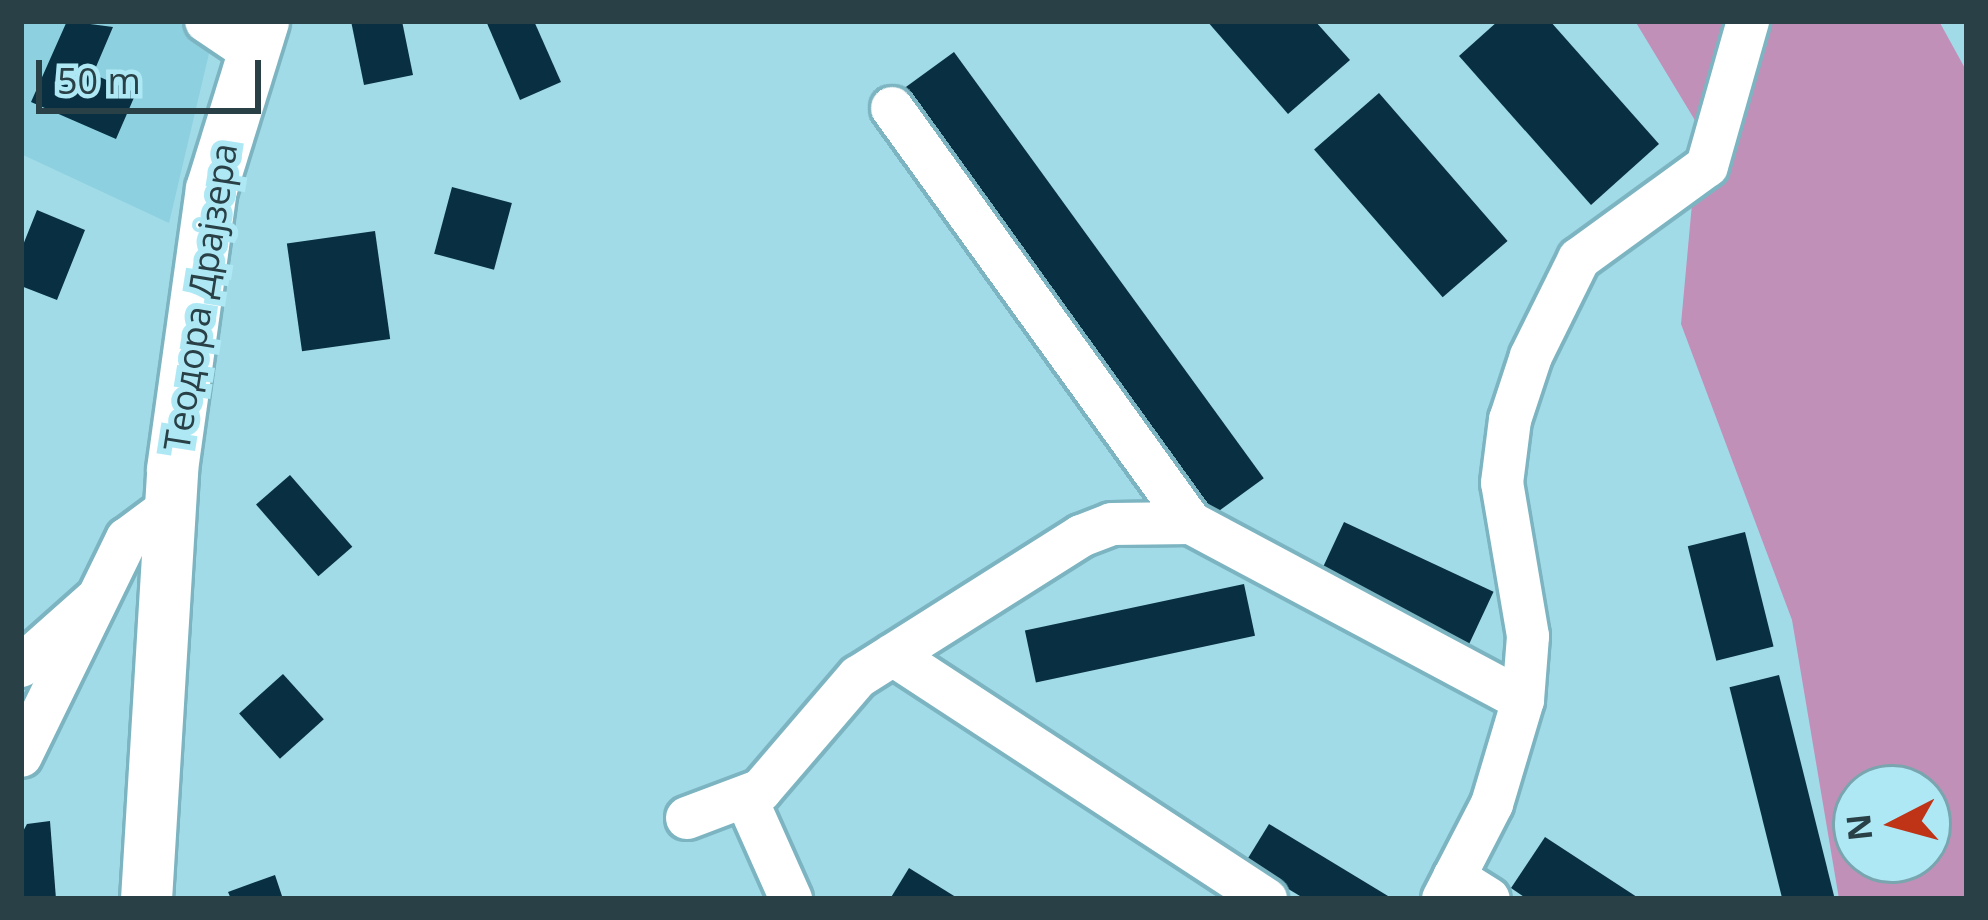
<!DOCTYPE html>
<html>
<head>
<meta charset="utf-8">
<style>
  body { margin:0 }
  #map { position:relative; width:1988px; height:920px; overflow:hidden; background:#a2dbe8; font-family:"Open Sans",sans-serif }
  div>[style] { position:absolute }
  .built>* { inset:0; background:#8dd0df }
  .green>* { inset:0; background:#c190b8 }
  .building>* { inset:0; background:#083042; transform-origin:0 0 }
  .roads { filter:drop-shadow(3px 0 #7cb4c1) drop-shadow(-3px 0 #7cb4c1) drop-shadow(0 3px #7cb4c1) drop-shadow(0 -3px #7cb4c1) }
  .minor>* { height:42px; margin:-21px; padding:0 21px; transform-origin:21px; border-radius:21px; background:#fff }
  .major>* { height:51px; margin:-25.5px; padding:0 25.5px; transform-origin:25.5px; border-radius:25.5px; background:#fff }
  span { translate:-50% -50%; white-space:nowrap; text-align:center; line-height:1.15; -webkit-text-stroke:12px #aee8f5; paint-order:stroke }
  .street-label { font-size:36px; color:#294146 }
  .frame { position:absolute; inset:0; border:24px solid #294146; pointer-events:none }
  .north { position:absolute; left:1832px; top:764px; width:120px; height:120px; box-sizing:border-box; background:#aee8f5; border:3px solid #79a5af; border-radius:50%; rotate:264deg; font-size:33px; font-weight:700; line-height:48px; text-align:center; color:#294146 }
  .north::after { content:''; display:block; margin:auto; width:42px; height:54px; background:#bf3417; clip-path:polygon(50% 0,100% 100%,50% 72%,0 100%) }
  .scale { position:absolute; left:36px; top:60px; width:225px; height:54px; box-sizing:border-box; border:6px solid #294146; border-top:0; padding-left:15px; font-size:36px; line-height:42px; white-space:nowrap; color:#294146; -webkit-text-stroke:9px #aee8f5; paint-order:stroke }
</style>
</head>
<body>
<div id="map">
  <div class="built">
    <i style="clip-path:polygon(21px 21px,176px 21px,211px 45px,169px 223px,21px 154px)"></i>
  </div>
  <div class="green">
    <i style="clip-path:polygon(evenodd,1635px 21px,1939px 21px,1967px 72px,1967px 899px,1839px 899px,1792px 620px,1681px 324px,1699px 127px,1635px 21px,1856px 788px,1928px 788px,1928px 860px,1856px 860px,1856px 788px)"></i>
  </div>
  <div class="building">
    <i style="clip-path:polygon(67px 21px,113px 27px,93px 74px,136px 93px,116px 139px,31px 102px)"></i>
    <i style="clip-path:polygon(351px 21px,402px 21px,413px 75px,364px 85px)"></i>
    <i style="clip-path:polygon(486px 21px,534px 21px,561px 82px,520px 100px)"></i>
    <i style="clip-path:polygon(1207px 21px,1315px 21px,1350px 60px,1288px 114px)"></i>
    <i style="clip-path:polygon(1498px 21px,1550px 21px,1659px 144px,1591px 205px,1459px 56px)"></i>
    <i style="left:954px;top:52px;width:527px;height:65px;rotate:54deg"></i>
    <i style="left:1379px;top:93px;width:196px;height:86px;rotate:49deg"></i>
    <i style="left:452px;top:187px;width:62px;height:69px;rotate:15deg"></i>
    <i style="clip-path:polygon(37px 210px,85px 230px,57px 300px,21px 286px,21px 250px)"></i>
    <i style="left:375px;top:231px;width:109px;height:89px;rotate:82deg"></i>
    <i style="left:290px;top:475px;width:95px;height:45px;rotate:49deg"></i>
    <i style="left:1344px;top:522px;width:165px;height:60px;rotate:25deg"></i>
    <i style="left:1745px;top:532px;width:118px;height:59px;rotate:76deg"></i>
    <i style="left:1244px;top:584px;width:53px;height:224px;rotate:78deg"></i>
    <i style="left:283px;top:674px;width:61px;height:59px;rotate:48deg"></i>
    <i style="left:1779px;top:675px;width:231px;height:51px;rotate:76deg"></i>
    <i style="clip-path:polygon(50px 821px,56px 899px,21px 899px,21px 835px,27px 824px)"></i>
    <i style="clip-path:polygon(1269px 824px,1393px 899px,1305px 899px,1245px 863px)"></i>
    <i style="clip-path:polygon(1545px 837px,1640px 899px,1527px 899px,1511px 888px)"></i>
    <i style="clip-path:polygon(909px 868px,959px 899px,890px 899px)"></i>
    <i style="clip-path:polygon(275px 875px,283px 899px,231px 899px,228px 892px)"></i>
  </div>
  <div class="roads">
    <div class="minor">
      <i style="left:206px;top:21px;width:55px;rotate:34deg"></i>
      <i style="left:892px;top:108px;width:511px;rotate:54.23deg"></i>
      <i style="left:1191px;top:523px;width:376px;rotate:28.1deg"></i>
      <i style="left:893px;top:655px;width:446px;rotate:33.2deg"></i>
      <i style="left:21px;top:666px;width:98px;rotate:-41.7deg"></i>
      <i style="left:21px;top:756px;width:242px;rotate:-64deg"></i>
      <i style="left:127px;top:539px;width:54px;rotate:-36.7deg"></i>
      <i style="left:746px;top:798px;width:111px;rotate:66deg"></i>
      <i style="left:687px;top:818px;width:79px;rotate:-20.7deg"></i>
      <i style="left:761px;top:790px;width:149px;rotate:-49.4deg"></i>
      <i style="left:858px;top:677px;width:264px;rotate:-32.3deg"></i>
      <i style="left:1081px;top:536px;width:33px;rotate:-21deg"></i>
      <i style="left:1112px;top:524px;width:79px;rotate:-0.7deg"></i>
      <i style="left:1454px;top:877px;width:41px;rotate:32.2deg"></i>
      <i style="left:1443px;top:899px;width:107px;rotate:-62.7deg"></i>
      <i style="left:1492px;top:804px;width:109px;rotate:-73.4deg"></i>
      <i style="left:1523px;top:700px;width:64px;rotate:-85.5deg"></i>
      <i style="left:1528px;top:636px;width:155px;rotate:-99.6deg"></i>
      <i style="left:1502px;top:483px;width:64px;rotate:-82.8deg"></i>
      <i style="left:1510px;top:420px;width:67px;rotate:-71.8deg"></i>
      <i style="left:1531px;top:356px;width:108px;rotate:-63.7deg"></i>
      <i style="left:1579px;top:259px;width:158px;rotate:-36deg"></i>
      <i style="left:1707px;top:166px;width:151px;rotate:-74.2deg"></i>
    </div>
    <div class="major">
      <i style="left:146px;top:899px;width:431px;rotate:-86.5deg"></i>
      <i style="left:172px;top:469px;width:283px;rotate:-82.1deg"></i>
      <i style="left:211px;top:189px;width:176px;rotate:-72.8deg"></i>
    </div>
  </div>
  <div class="street-label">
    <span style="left:200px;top:297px;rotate:-81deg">Теодора Драјзера</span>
  </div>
  <div class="frame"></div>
  <div class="north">N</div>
  <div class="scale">50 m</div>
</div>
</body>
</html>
